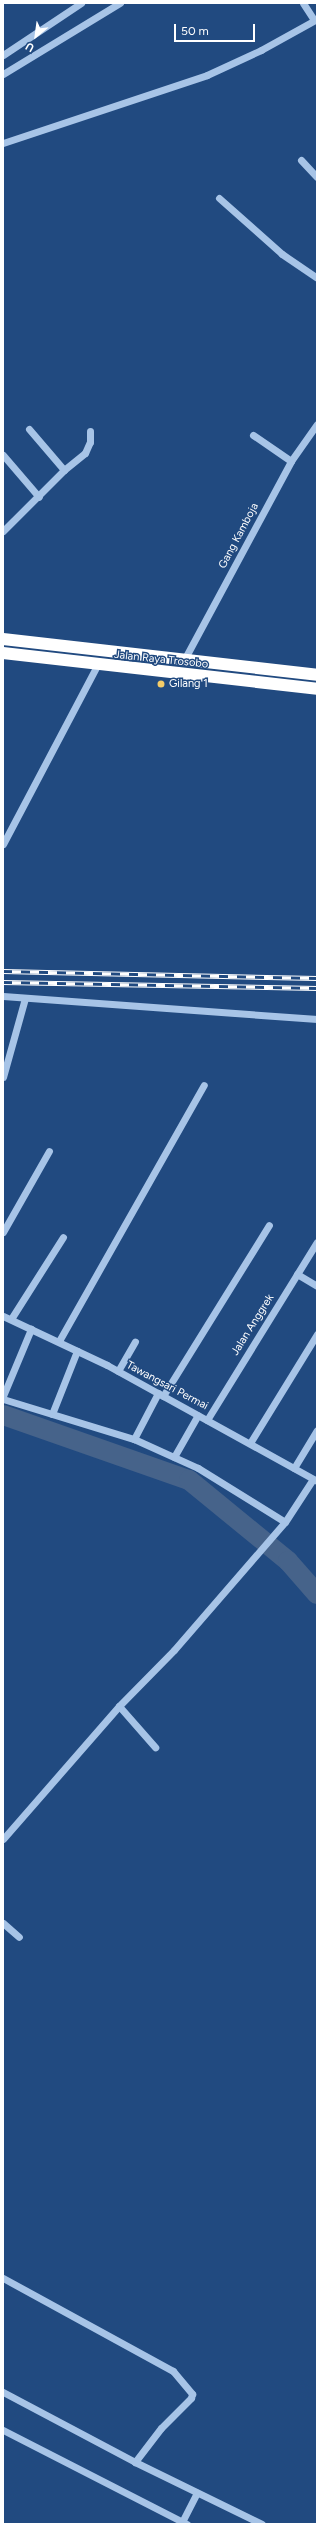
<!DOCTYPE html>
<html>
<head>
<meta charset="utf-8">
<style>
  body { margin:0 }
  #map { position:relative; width:320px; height:2527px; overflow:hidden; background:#214a80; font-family:Figtree,sans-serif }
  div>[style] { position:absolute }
  .river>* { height:20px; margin:-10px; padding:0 10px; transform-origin:10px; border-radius:10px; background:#46638a }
  .minor>* { height:7px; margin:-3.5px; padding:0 3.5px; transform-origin:3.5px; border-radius:3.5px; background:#a7c4e7 }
  .highway>* { height:12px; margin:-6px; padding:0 6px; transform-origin:6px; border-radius:6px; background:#fff }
  .rail>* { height:4.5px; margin-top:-2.25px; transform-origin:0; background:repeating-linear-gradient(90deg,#214a80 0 9px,#fff 0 18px); box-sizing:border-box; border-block:1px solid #fff }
  .dots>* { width:11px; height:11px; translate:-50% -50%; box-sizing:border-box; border:2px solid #214a80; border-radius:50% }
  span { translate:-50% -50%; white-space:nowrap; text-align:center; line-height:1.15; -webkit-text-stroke:3px #214a80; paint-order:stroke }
  .street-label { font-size:11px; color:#fff }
  .poi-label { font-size:11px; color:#fff }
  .left { translate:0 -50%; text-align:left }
  .frame { position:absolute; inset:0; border:4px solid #fff; pointer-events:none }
  .north { position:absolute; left:16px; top:16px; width:40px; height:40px; -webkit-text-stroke:3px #214a80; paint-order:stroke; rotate:209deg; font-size:11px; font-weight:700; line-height:16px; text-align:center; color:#fff }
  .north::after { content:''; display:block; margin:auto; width:14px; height:18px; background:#fff; clip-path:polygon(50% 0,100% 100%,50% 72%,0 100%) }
  .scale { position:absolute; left:174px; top:24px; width:81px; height:18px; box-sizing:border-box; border:2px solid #fff; border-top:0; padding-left:5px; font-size:12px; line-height:14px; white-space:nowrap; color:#fff; -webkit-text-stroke:3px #214a80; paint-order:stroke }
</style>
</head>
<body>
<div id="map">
  <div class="river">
    <i style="left:3px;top:1415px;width:197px;rotate:19.3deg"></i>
    <i style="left:189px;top:1480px;width:128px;rotate:39.3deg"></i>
    <i style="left:288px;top:1561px;width:44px;rotate:48.7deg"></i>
  </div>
  <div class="minor">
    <i style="left:303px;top:3px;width:20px;rotate:57deg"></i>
    <i style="left:3px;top:55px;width:94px;rotate:-33.7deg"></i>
    <i style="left:3px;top:74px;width:137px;rotate:-31.3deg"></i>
    <i style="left:3px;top:143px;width:215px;rotate:-18.4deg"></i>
    <i style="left:207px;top:75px;width:60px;rotate:-24.8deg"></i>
    <i style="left:261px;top:50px;width:64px;rotate:-29deg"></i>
    <i style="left:301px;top:160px;width:23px;rotate:47deg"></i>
    <i style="left:219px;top:198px;width:84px;rotate:41.6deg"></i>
    <i style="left:282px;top:254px;width:42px;rotate:34.4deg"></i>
    <i style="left:29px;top:429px;width:54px;rotate:49.5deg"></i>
    <i style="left:253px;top:435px;width:46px;rotate:34.4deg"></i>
    <i style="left:3px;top:455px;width:55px;rotate:49.4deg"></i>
    <i style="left:3px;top:531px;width:86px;rotate:-45deg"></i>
    <i style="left:64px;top:470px;width:27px;rotate:-39deg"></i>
    <i style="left:85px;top:453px;width:12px;rotate:-66deg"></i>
    <i style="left:90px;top:442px;width:11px;rotate:-90deg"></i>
    <i style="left:184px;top:660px;width:226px;rotate:-61.7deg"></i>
    <i style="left:291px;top:461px;width:45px;rotate:-54.9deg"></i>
    <i style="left:3px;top:844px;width:201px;rotate:-62.2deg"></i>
    <i style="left:3px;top:996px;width:315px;rotate:4.2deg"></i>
    <i style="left:3px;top:1077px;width:82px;rotate:-74.4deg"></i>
    <i style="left:3px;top:1232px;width:93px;rotate:-60.4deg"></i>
    <i style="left:297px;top:1274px;width:23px;rotate:31deg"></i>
    <i style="left:3px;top:1316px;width:115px;rotate:25.2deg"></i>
    <i style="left:107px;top:1365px;width:240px;rotate:28.9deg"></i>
    <i style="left:11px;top:1319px;width:97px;rotate:-57.6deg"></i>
    <i style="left:59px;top:1341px;width:294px;rotate:-60.5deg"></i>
    <i style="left:118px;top:1371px;width:34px;rotate:-60deg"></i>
    <i style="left:3px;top:1396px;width:73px;rotate:-67.3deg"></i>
    <i style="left:163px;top:1396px;width:201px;rotate:-58.2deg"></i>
    <i style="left:3px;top:1399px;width:137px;rotate:17deg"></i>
    <i style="left:134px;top:1439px;width:70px;rotate:24.4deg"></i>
    <i style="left:198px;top:1468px;width:102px;rotate:31.8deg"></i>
    <i style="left:285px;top:1522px;width:51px;rotate:-56.9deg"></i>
    <i style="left:52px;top:1414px;width:68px;rotate:-68.4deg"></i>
    <i style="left:207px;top:1420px;width:209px;rotate:-58.3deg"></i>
    <i style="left:134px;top:1439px;width:52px;rotate:-62.4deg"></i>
    <i style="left:250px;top:1443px;width:128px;rotate:-58.4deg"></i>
    <i style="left:174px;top:1457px;width:48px;rotate:-60.3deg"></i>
    <i style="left:294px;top:1468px;width:44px;rotate:-58.8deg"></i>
    <i style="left:119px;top:1706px;width:55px;rotate:48.7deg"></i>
    <i style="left:3px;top:1839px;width:176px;rotate:-48.9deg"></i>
    <i style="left:119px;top:1706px;width:78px;rotate:-45.5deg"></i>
    <i style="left:174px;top:1650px;width:169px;rotate:-49.1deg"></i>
    <i style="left:3px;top:1923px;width:21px;rotate:41deg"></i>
    <i style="left:3px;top:2278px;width:194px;rotate:28.7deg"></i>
    <i style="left:173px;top:2371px;width:30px;rotate:50deg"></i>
    <i style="left:192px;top:2394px;width:4px;rotate:104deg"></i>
    <i style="left:191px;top:2398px;width:42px;rotate:135deg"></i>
    <i style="left:161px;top:2428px;width:43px;rotate:127.4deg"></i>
    <i style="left:3px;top:2392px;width:149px;rotate:27.9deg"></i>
    <i style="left:135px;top:2462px;width:141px;rotate:26deg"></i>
    <i style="left:3px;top:2430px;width:207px;rotate:27.1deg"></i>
    <i style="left:182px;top:2522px;width:33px;rotate:-63deg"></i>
  </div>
  <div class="highway">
    <i style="left:3px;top:639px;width:316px;rotate:6.5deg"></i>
    <i style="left:3px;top:653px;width:316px;rotate:6.5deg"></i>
  </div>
  <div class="rail">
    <i style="left:3px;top:971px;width:314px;rotate:1.3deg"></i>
    <i style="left:3px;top:982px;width:314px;rotate:1.1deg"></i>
  </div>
  <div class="dots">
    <i style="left:161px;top:684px;background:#f4cc68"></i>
  </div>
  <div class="street-label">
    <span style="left:239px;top:536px;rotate:-62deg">Gang Kamboja</span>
    <span style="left:161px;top:660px;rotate:6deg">Jalan Raya Trosobo</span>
    <span style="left:253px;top:1325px;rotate:-58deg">Jalan Anggrek</span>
    <span style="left:167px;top:1386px;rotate:28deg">Tawangsari Permai</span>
  </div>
  <div class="poi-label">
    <span class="left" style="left:169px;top:684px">Gilang 1</span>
  </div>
  <div class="frame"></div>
  <div class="north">U</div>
  <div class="scale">50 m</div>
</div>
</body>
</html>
